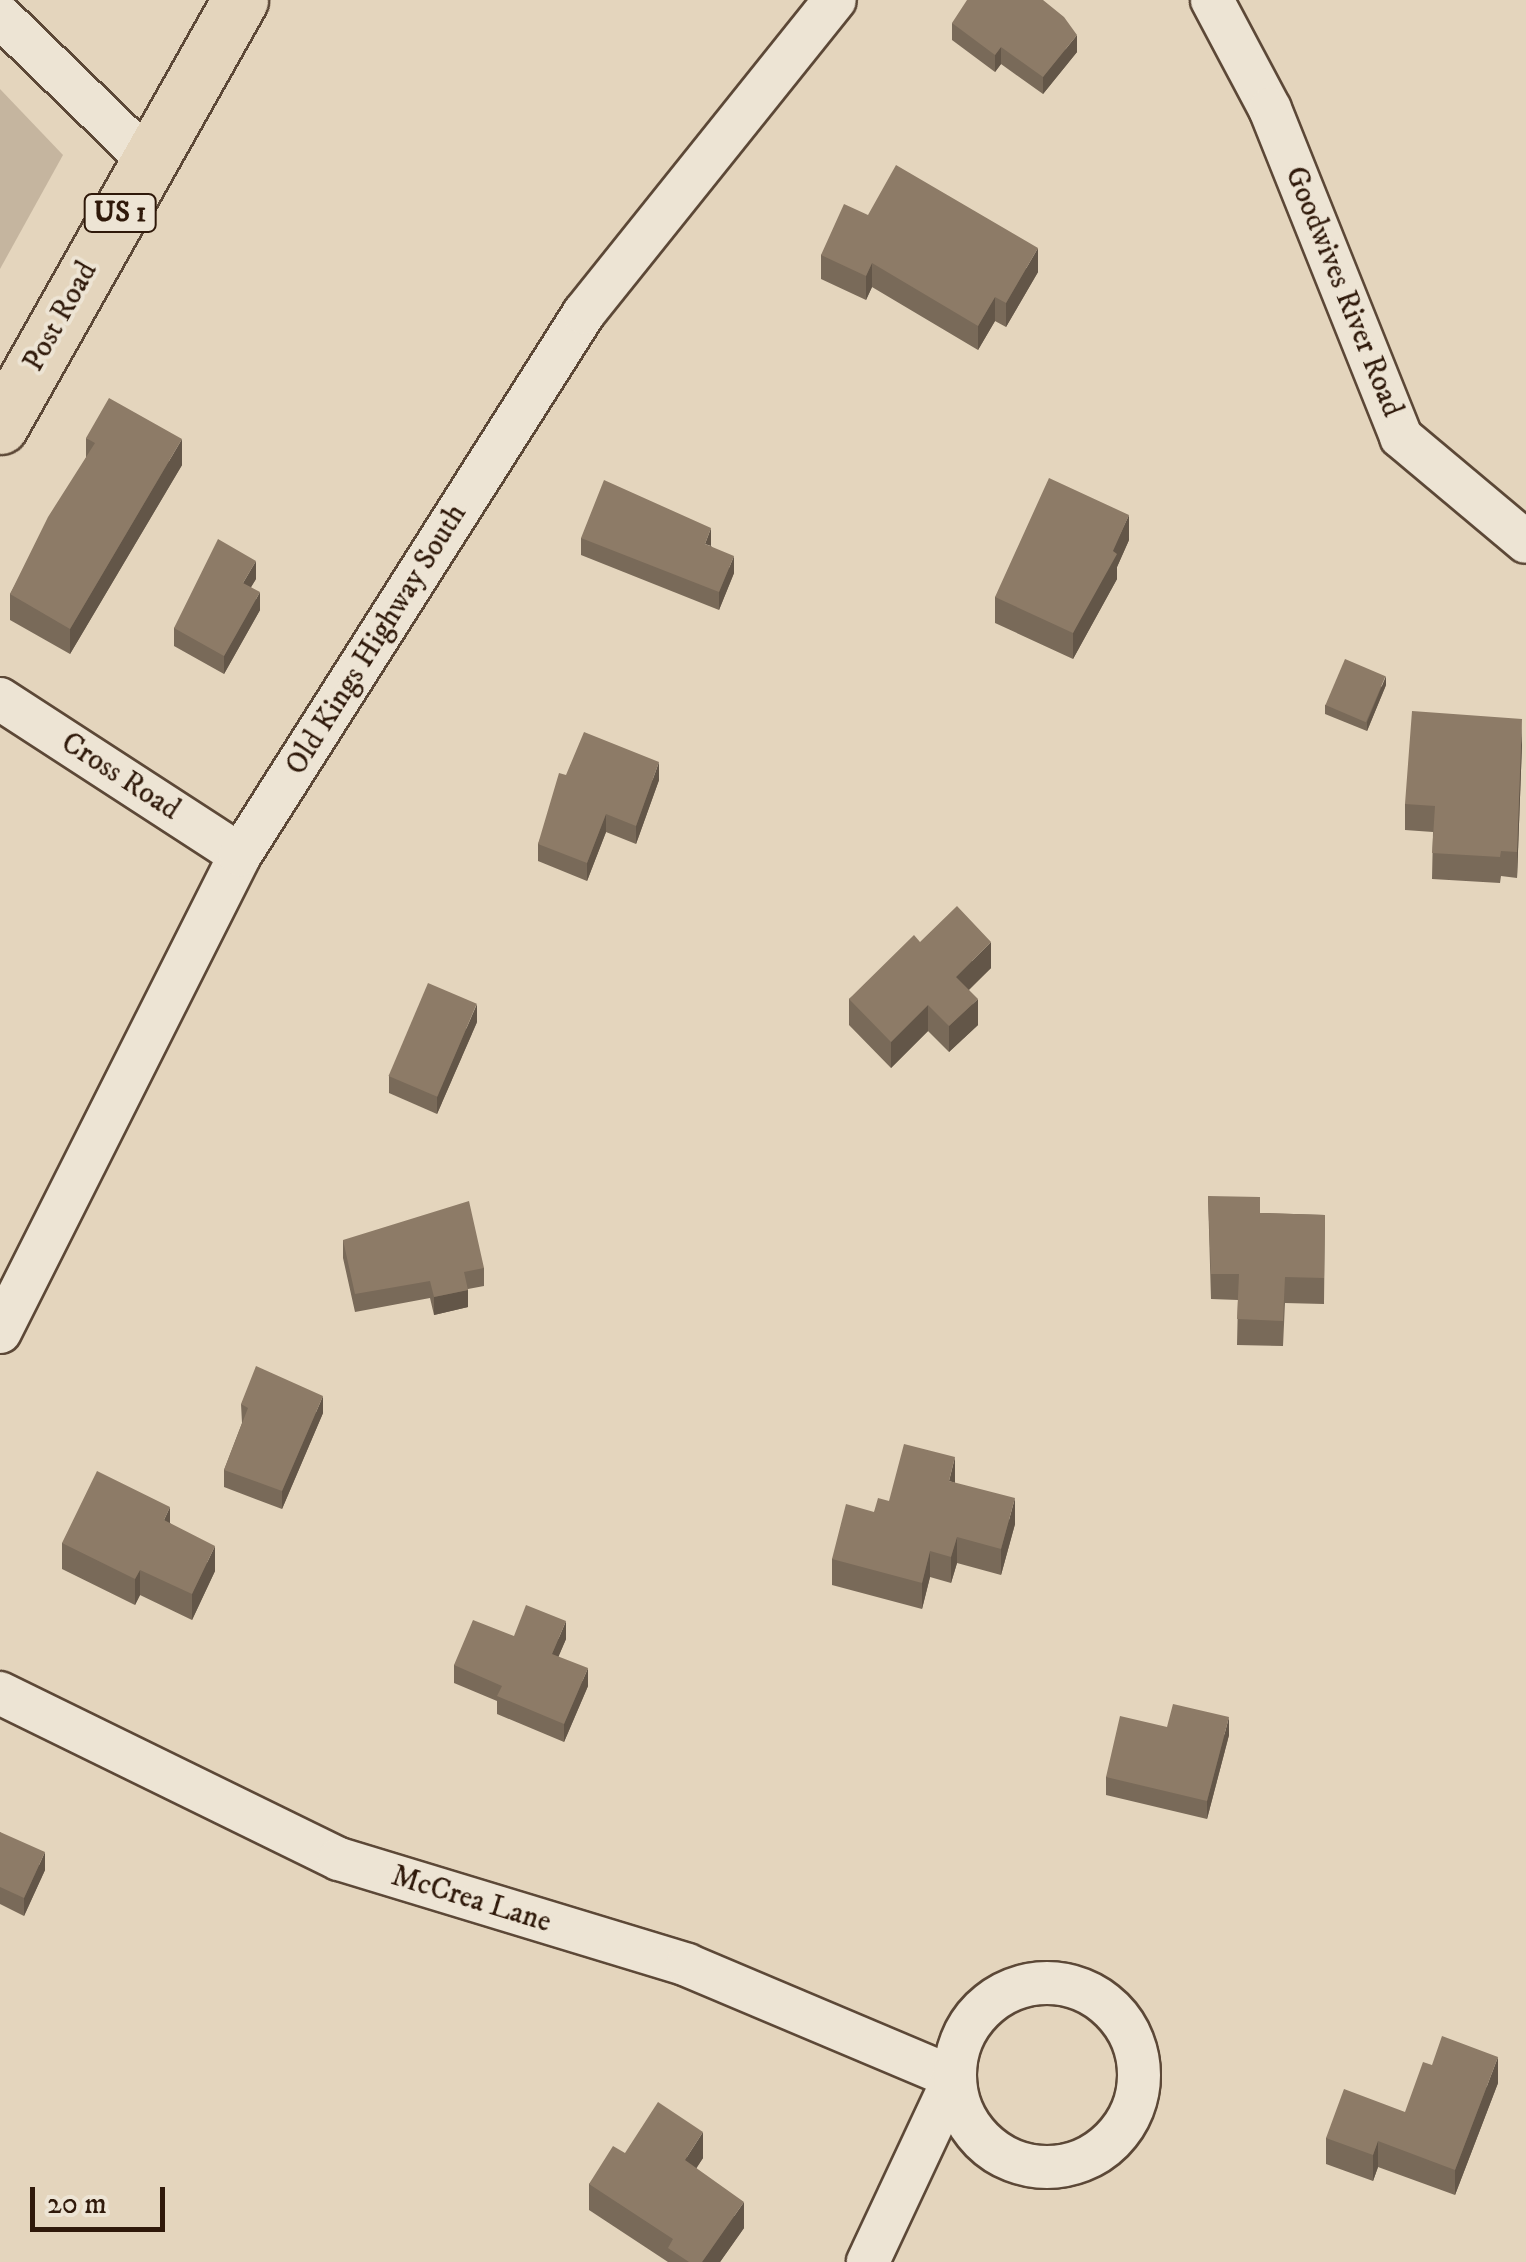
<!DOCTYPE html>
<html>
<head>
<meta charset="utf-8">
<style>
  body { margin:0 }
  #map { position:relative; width:1526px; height:2262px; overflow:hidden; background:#e4d5bd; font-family:"IM FELL DW Pica",serif }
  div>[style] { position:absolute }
  .green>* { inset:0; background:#c5b59f }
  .roads { filter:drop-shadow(2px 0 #5c4837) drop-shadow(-2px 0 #5c4837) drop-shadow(0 2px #5c4837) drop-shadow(0 -2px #5c4837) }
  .minor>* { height:42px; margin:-21px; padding:0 21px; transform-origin:21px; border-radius:21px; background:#ede4d4 }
  .minor>.ring { margin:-21px; padding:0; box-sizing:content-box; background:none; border:42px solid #ede4d4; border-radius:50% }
  .major>* { height:55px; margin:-27.5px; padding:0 27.5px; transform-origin:27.5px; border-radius:27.5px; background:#e4d5bd }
  .wall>* { inset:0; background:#796a59 }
  .shaded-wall>* { inset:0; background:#635648 }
  .building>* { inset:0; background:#8d7b67; transform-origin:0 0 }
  span { translate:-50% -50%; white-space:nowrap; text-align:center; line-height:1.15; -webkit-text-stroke:8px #ede4d4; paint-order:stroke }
  .shield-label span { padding:2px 8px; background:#ede4d4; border:2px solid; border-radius:8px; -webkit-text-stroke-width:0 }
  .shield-label { font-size:28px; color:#2f190a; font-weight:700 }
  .street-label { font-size:30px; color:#2f190a }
  .scale { position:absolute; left:30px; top:2187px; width:135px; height:45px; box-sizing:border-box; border:5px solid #2f190a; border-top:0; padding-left:12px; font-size:30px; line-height:35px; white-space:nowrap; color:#2f190a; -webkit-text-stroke:8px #ede4d4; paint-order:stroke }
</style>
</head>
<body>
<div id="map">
  <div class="green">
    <i style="clip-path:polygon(0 89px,63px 155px,0 269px)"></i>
  </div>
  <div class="roads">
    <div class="minor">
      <i style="left:1212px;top:0;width:123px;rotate:62deg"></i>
      <i style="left:1270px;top:109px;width:353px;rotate:68.2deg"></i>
      <i style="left:1401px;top:437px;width:163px;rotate:40deg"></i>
      <i style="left:0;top:16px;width:208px;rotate:44.2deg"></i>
      <i style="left:0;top:699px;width:286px;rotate:33deg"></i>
      <i style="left:0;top:1332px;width:534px;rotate:-63.29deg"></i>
      <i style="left:240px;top:855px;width:642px;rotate:-57.6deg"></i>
      <i style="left:584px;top:313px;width:401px;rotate:-51.3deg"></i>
      <i style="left:0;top:1693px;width:377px;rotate:26.1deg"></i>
      <i style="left:339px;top:1859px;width:364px;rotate:16.9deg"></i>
      <i style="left:687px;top:1965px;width:290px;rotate:22.9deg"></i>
      <i style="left:954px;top:2078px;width:203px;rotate:115.1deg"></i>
      <i class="ring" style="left:955px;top:1983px;width:142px;height:142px"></i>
    </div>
    <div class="major">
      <i style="left:0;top:426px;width:489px;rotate:-60.6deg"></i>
    </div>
  </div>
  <div class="wall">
    <i style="clip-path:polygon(952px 23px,1077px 52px,1043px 94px,1001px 64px,995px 72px,952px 40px)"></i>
    <i style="clip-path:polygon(868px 215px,1038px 272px,1006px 327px,995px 321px,978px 350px,872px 287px,866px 300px,821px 279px,821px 255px)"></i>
    <i style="clip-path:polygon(86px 438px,182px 465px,70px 654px,10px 620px,10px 594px,86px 458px)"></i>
    <i style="clip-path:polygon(581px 538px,711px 546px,734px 573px,719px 610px,581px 555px)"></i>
    <i style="clip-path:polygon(1129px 540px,1117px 567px,1117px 579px,1073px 659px,995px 623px,995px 597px)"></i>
    <i style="clip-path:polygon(256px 579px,251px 587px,260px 610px,224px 674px,174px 646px,174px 628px)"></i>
    <i style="clip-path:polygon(1386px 685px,1367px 731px,1325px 714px,1325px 705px)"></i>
    <i style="clip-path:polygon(1522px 744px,1517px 878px,1501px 876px,1500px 883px,1432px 879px,1433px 832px,1405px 830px,1405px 804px)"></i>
    <i style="clip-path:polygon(566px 775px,659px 780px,636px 844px,606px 832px,587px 881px,538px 861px,538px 844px)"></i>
    <i style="clip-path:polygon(920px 942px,991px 968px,969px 990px,978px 1025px,949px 1052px,928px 1031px,891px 1068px,849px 1025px,849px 999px)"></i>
    <i style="clip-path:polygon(477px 1022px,437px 1114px,389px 1093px,389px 1076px)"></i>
    <i style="clip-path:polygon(1208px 1196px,1260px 1213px,1325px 1215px,1324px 1304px,1285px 1303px,1283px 1346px,1237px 1345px,1238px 1300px,1211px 1299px)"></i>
    <i style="clip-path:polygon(343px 1240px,484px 1268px,484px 1286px,468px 1289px,468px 1307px,434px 1315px,430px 1298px,355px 1312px,343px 1258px)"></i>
    <i style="clip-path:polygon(241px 1404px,323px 1413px,282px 1509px,224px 1487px,224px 1470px,242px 1423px)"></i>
    <i style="clip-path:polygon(955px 1483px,1015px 1524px,1001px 1575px,957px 1563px,951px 1583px,930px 1577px,922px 1609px,832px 1585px,832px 1559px,874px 1512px,889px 1501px)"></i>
    <i style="clip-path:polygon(170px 1523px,215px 1571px,192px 1620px,140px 1595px,135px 1605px,62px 1569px,62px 1543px)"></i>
    <i style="clip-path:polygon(514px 1636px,566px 1639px,558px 1657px,588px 1686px,564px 1742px,497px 1714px,497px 1701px,454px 1683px,454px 1665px)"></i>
    <i style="clip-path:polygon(1167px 1727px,1229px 1735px,1207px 1819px,1106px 1795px,1106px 1777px)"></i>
    <i style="clip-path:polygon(0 1832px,45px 1870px,24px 1916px,0 1904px)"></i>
    <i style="clip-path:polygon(1498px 2083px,1455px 2195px,1378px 2167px,1373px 2181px,1326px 2164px,1326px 2138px)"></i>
    <i style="clip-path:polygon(625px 2153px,703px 2158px,696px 2168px,744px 2228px,720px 2262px,668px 2262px,589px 2210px,589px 2184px)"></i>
  </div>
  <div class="shaded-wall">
    <i style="clip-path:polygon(1077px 35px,1077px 52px,1043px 94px,1043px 77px)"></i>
    <i style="clip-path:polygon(1001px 47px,1001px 64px,995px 72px,995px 55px)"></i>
    <i style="clip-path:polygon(1038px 248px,1038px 272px,1006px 327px,1006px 303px)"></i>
    <i style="clip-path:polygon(872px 263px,872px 287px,866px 300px,866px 276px)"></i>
    <i style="clip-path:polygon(995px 297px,995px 321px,978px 350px,978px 326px)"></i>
    <i style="clip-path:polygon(182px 439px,182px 465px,70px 654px,70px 629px)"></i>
    <i style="clip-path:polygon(1129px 515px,1129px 540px,1117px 567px,1117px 579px,1073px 659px,1073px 633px)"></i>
    <i style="clip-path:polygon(711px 528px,711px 546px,705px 544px)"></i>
    <i style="clip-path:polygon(734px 556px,734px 573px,719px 610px,719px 592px)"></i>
    <i style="clip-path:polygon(256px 561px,256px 579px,243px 600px,243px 583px)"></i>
    <i style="clip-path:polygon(260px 592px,260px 610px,224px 674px,224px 656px)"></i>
    <i style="clip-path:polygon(1386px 676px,1386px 685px,1367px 731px,1367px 722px)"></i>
    <i style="clip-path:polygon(1522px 719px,1522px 744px,1517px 878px,1517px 852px)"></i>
    <i style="clip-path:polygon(659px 762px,659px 780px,636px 844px,636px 826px)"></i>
    <i style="clip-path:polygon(606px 814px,606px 832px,587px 881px,587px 863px)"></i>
    <i style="clip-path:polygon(991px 942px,991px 968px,956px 1002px,956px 977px)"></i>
    <i style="clip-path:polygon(978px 999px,978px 1025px,949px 1052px,949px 1026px)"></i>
    <i style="clip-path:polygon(477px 1004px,477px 1022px,437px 1114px,437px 1096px)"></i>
    <i style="clip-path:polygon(928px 1005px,928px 1031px,891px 1068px,891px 1042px)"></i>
    <i style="clip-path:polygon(468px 1290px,468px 1307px,434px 1315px,434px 1297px)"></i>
    <i style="clip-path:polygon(323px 1396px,323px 1413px,282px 1509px,282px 1491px)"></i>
    <i style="clip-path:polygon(955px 1457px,955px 1483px,949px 1481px)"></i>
    <i style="clip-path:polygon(1015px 1498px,1015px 1524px,1001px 1575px,1001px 1549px)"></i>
    <i style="clip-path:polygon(170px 1507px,170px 1533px,164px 1520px)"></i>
    <i style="clip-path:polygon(957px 1537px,957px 1563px,951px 1583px,951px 1557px)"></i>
    <i style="clip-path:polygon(215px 1546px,215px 1571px,192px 1620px,192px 1594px)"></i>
    <i style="clip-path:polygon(930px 1551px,930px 1577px,922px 1609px,922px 1583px)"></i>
    <i style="clip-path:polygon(140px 1570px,140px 1595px,135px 1605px,135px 1579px)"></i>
    <i style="clip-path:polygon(566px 1621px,566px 1639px,552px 1672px,552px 1654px)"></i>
    <i style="clip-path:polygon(588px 1668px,588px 1686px,564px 1742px,564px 1724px)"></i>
    <i style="clip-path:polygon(1229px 1717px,1229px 1735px,1207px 1819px,1207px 1801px)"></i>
    <i style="clip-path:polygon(45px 1852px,45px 1870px,24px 1916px,24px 1898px)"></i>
    <i style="clip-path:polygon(1498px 2057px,1498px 2083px,1455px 2195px,1455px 2170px)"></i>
    <i style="clip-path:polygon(703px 2132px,703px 2158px,685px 2186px,685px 2160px)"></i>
    <i style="clip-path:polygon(1378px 2141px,1378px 2167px,1373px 2181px,1373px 2155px)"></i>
    <i style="clip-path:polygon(744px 2202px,744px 2228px,720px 2262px,702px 2262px)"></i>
  </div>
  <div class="building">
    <i style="clip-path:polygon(967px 0,1043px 0,1064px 17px,1077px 35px,1043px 77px,1001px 47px,995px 55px,952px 23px)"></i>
    <i style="clip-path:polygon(896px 165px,1038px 248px,1006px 303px,995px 297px,978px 326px,872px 263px,866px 276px,821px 255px,844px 204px,868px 215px)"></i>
    <i style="clip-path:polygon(109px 398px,182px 439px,70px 629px,10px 594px,48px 517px,95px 443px,86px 438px)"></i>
    <i style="clip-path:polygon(1049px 478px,1129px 515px,1113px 551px,1117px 554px,1073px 633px,995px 597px)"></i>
    <i style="clip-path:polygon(604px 480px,711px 528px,705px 544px,734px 556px,719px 592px,581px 538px)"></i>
    <i style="clip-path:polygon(218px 539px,256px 561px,243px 583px,260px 592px,224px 656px,174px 628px)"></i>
    <i style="left:1345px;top:659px;width:44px;height:50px;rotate:23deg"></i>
    <i style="clip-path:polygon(1412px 711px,1522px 719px,1517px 852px,1501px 851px,1500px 857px,1432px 853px,1435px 806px,1405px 804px)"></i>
    <i style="clip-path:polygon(584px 732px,659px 762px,636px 826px,606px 814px,587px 863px,538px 844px,559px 773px,566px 775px)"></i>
    <i style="clip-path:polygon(957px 906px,991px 942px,956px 977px,978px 999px,949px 1026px,928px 1005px,891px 1042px,849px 999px,914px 935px,920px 942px)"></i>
    <i style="left:428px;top:983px;width:53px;height:101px;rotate:23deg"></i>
    <i style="clip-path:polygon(1208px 1196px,1260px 1197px,1260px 1213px,1325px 1215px,1324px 1278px,1285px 1277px,1283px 1321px,1237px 1319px,1239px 1274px,1211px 1274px)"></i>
    <i style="clip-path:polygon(469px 1201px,484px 1268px,464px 1272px,468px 1290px,434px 1297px,430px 1281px,355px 1294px,343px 1240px)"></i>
    <i style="clip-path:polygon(256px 1366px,323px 1396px,282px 1491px,224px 1470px,248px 1408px,241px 1404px)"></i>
    <i style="clip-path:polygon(904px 1444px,955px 1457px,949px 1481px,1015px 1498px,1001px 1549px,957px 1537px,951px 1557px,930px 1551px,922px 1583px,832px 1559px,846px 1504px,874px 1512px,878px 1498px,889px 1501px)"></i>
    <i style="clip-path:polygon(97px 1471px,170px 1507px,164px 1520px,215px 1546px,192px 1594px,140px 1570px,135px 1579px,62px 1543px)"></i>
    <i style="clip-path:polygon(526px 1605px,566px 1621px,552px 1654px,588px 1668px,564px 1724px,497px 1696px,502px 1686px,454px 1665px,473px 1620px,514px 1636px)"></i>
    <i style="clip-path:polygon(1173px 1704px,1229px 1717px,1207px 1801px,1106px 1777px,1120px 1716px,1167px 1727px)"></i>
    <i style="clip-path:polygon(0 1832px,45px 1852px,24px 1898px,0 1887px)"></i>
    <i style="clip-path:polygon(1442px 2036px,1498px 2057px,1455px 2170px,1378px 2141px,1373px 2155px,1326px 2138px,1344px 2089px,1405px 2112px,1423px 2062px,1432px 2065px)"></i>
    <i style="clip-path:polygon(658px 2102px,703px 2132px,685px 2160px,744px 2202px,702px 2262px,689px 2262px,668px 2248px,673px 2239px,589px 2184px,613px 2146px,625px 2153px)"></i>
  </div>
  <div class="shield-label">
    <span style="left:120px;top:213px">US 1</span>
  </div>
  <div class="street-label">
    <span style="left:1343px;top:292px;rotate:68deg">Goodwives River Road</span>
    <span style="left:61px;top:317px;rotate:-61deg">Post Road</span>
    <span style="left:377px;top:640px;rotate:-58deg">Old Kings Highway South</span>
    <span style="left:120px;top:777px;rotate:33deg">Cross Road</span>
    <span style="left:471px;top:1900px;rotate:17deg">McCrea Lane</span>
  </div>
  <div class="scale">20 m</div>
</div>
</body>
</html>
